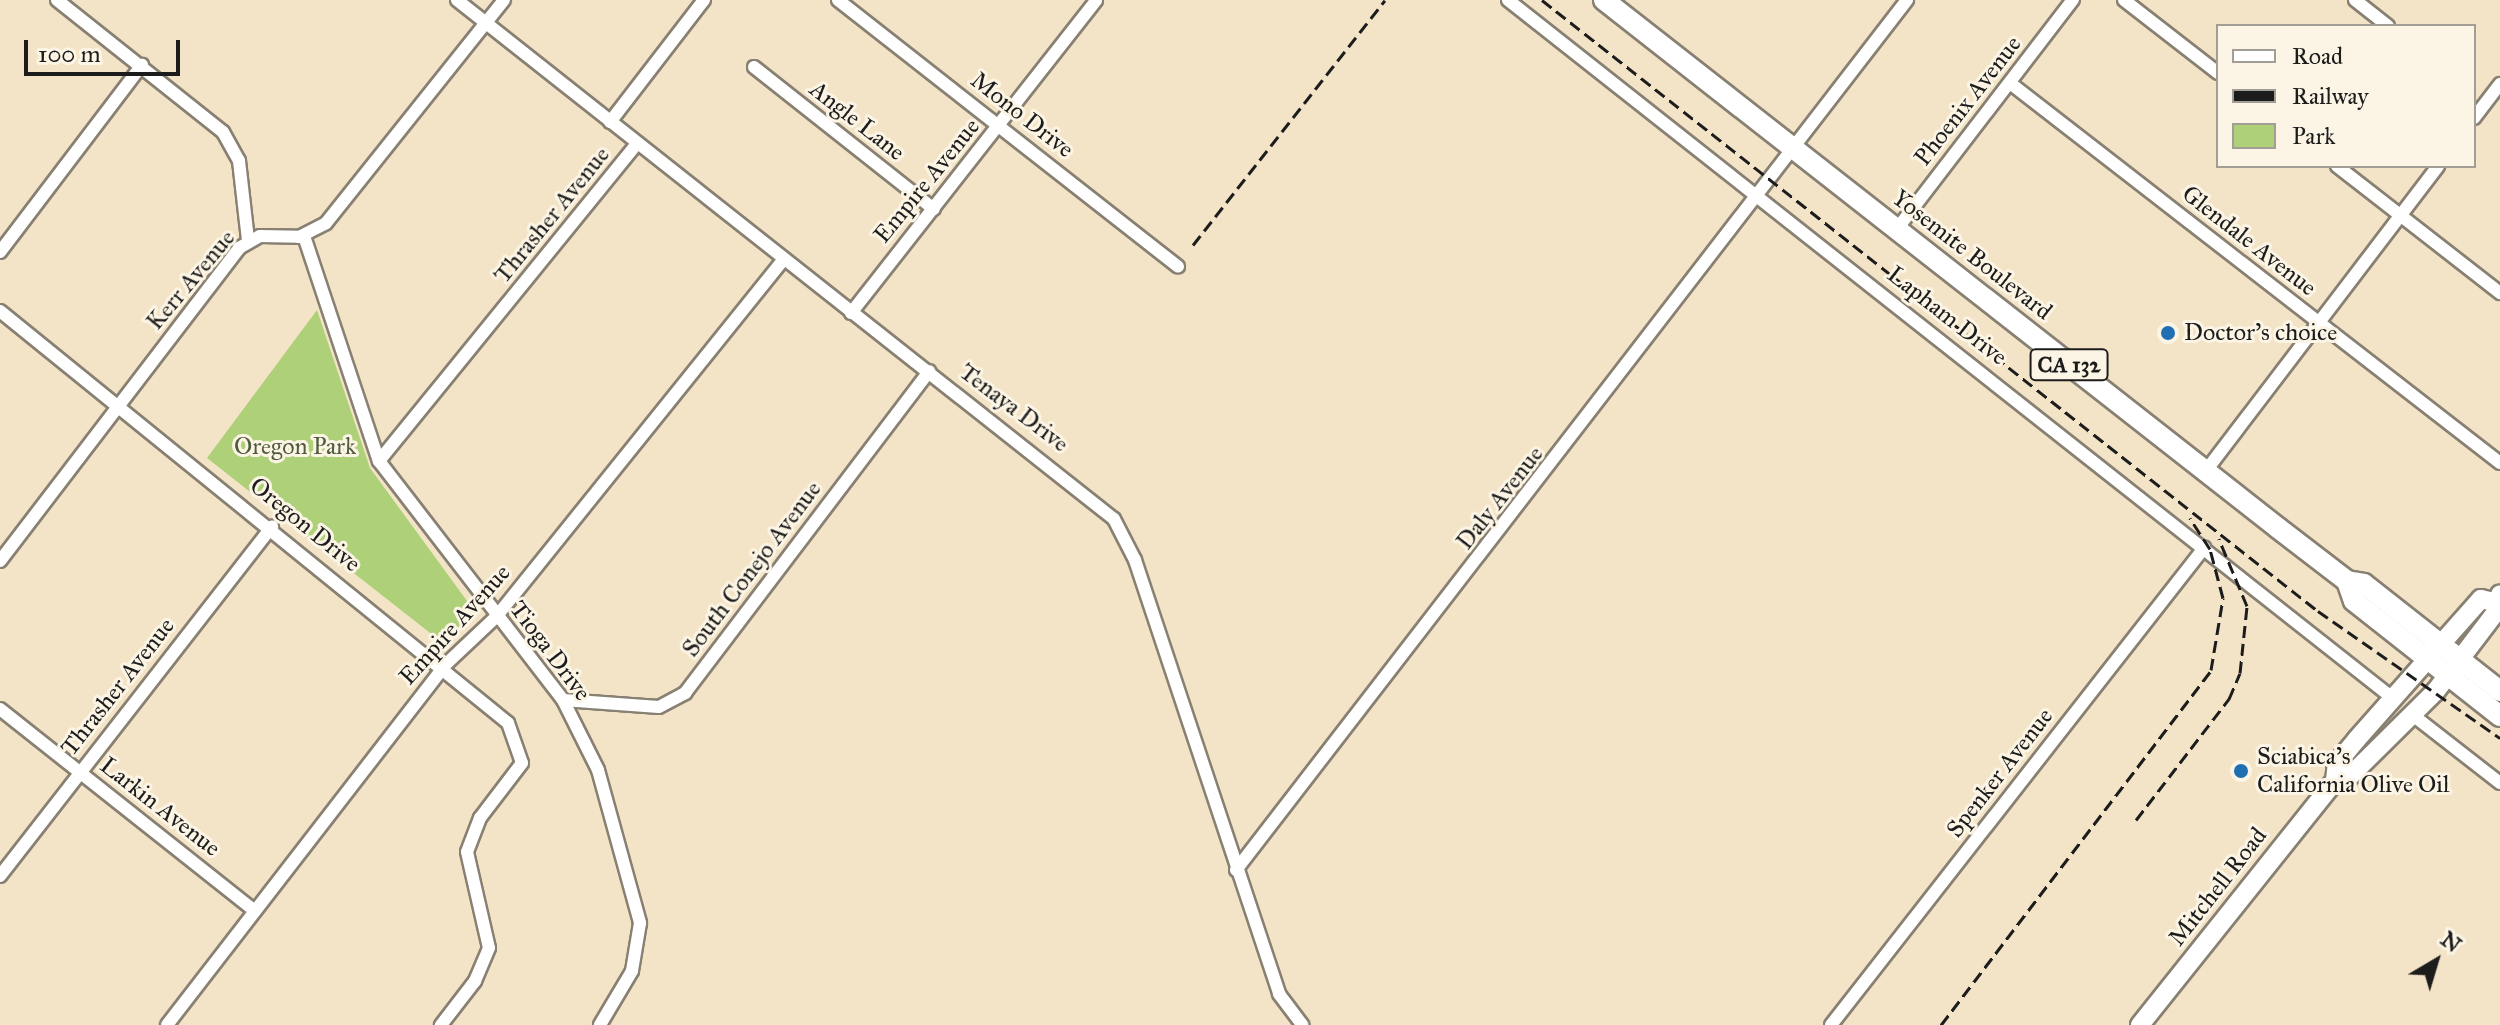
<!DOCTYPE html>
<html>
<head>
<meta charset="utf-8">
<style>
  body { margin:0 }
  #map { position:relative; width:2500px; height:1025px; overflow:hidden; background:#f4e4c7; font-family:"IM FELL Great Primer",serif }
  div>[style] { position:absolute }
  .green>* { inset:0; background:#aed079 }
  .roads { filter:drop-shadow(2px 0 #888072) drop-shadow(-2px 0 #888072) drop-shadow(0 2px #888072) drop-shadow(0 -2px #888072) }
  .street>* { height:12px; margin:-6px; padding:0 6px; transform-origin:6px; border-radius:6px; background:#fff }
  .secondary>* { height:18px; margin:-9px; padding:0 9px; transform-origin:9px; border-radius:9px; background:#fff }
  .primary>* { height:20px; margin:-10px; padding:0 10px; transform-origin:10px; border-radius:10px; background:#fff }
  .rail>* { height:3px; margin-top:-1.5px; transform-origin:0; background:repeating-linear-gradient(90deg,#1c1c1c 0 12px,transparent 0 18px) }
  .dots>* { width:22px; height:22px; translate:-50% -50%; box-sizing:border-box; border:4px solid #fcf5e5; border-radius:50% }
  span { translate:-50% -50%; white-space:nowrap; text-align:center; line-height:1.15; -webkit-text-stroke:6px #fcf5e5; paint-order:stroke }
  .shield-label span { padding:2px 6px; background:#fcf5e5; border:2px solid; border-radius:6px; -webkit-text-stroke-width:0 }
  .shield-label { font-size:22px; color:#1c1c1c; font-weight:700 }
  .street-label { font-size:24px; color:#1c1c1c }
  .poi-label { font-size:24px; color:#1c1c1c }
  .left { translate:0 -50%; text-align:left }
  .park-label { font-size:24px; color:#4f5b3d }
  .legend { position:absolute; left:2216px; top:24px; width:260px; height:144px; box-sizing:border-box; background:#fcf5e5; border:2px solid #a29e95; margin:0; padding:10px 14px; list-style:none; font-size:24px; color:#1c1c1c }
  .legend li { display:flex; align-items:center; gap:16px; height:40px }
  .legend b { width:40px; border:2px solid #a29e95 }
  .north { position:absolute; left:2396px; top:921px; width:80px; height:80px; -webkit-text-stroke:6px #fcf5e5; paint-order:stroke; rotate:38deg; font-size:22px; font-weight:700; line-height:32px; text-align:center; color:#1c1c1c }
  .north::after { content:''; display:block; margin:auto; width:28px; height:36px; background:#1c1c1c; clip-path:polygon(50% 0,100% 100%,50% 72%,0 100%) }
  .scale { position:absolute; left:24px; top:40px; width:156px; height:36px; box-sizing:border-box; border:4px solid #1c1c1c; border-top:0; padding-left:10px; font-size:24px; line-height:28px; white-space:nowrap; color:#1c1c1c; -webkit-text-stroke:6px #fcf5e5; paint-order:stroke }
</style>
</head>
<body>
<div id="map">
  <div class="green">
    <i style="clip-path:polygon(317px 310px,370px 468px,470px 605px,471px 619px,448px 638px,434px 636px,207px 458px)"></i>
  </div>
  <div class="roads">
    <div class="street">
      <i style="left:57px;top:0;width:212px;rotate:38.5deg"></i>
      <i style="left:223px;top:132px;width:33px;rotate:61deg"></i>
      <i style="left:239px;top:161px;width:80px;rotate:83.5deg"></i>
      <i style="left:457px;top:0;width:837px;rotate:38.31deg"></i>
      <i style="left:1114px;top:519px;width:46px;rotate:62.9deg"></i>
      <i style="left:1135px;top:560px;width:457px;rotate:71.6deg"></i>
      <i style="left:1279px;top:994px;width:39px;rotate:53deg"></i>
      <i style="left:838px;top:0;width:432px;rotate:38.1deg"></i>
      <i style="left:1508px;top:0;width:1130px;rotate:38.28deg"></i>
      <i style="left:2124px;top:0;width:119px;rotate:37.8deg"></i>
      <i style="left:2355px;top:0;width:42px;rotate:38.2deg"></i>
      <i style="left:754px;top:67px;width:229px;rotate:38.3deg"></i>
      <i style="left:2010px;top:83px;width:620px;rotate:37.79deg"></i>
      <i style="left:2474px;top:118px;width:43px;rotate:-52.6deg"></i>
      <i style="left:610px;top:122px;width:154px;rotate:-52.4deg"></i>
      <i style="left:2337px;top:166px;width:207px;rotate:37.9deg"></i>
      <i style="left:1897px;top:229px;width:289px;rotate:-52.5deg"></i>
      <i style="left:304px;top:236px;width:237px;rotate:71.6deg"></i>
      <i style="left:379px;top:461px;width:302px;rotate:52.4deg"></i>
      <i style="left:563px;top:700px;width:78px;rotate:63.4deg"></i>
      <i style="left:598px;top:770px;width:159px;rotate:74.6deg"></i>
      <i style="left:640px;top:923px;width:49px;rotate:99.5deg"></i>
      <i style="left:632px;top:971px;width:63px;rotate:120.7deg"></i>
      <i style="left:0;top:252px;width:235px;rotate:-52.8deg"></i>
      <i style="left:0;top:311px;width:654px;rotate:39.04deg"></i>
      <i style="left:508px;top:723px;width:42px;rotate:70.7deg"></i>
      <i style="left:522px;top:763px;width:69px;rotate:127.4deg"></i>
      <i style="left:480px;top:818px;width:36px;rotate:111deg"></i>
      <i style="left:467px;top:852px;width:98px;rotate:77.1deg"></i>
      <i style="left:489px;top:948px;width:36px;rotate:113deg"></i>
      <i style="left:475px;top:981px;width:56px;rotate:127.7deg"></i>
      <i style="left:851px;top:313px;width:397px;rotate:-51.9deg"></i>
      <i style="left:379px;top:461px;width:409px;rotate:-50.9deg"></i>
      <i style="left:2205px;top:472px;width:385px;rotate:-52.7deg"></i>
      <i style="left:0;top:561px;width:394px;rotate:-52.6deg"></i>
      <i style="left:239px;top:248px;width:24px;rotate:-30deg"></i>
      <i style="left:260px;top:236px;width:39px;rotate:1deg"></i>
      <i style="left:299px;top:237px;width:30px;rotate:-27deg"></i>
      <i style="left:326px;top:223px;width:285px;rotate:-51.4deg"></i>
      <i style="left:563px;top:700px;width:96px;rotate:4.2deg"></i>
      <i style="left:659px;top:707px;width:30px;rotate:-28deg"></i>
      <i style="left:685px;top:693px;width:404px;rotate:-52.8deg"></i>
      <i style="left:0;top:709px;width:325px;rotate:38.4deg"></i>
      <i style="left:2414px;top:716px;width:109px;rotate:37.9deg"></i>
      <i style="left:1236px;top:870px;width:1099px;rotate:-52.36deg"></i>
      <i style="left:0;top:876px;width:443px;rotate:-52.1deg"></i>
      <i style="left:167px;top:1025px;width:455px;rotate:-52.3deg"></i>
      <i style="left:445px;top:665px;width:70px;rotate:-43.3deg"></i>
      <i style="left:496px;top:617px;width:458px;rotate:-51.2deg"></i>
      <i style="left:1831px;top:1025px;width:606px;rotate:-51.98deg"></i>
    </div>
    <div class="secondary">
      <i style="left:2335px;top:781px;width:18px;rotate:-84deg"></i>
      <i style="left:2337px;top:763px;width:31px;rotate:-50deg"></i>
      <i style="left:2357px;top:739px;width:187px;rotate:-48.5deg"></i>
      <i style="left:2481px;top:599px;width:13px;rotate:13deg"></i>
      <i style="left:2140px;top:1025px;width:312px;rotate:-51.4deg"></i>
      <i style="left:2335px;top:781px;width:17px;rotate:-21deg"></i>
      <i style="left:2351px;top:775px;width:118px;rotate:-44.7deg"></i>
      <i style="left:2435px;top:692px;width:101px;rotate:-52.7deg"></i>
      <i style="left:2496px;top:612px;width:18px;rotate:-77deg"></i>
    </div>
    <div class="primary">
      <i style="left:1604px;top:0;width:856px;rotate:38.07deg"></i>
      <i style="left:2278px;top:528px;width:87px;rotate:37.5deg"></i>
      <i style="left:2347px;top:581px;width:17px;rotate:10deg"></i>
      <i style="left:2364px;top:584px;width:173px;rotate:38.2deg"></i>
      <i style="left:2347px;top:581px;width:21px;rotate:71deg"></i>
      <i style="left:2354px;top:601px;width:186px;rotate:38.2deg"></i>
    </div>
  </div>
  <div class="rail">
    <i style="left:1542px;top:0;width:988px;rotate:38.22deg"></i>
    <i style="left:2318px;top:611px;width:222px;rotate:34.9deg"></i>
    <i style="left:1193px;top:245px;width:311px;rotate:-51.9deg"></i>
    <i style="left:2136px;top:820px;width:153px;rotate:-52.5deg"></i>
    <i style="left:2229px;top:699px;width:28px;rotate:-67deg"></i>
    <i style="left:2240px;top:673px;width:67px;rotate:-84deg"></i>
    <i style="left:2247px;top:606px;width:73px;rotate:-112.7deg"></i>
    <i style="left:1941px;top:1025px;width:446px;rotate:-52.7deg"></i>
    <i style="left:2211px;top:670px;width:73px;rotate:-80.5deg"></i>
    <i style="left:2223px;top:598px;width:51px;rotate:-104.9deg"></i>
    <i style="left:2210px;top:549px;width:37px;rotate:-123deg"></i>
  </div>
  <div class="dots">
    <i style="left:2168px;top:333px;background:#1f6fb2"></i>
    <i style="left:2241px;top:771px;background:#1f6fb2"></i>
  </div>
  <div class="shield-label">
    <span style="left:2069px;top:365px">CA 132</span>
  </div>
  <div class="street-label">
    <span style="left:1968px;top:101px;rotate:-52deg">Phoenix Avenue</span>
    <span style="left:1022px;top:115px;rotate:38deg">Mono Drive</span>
    <span style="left:857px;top:121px;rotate:38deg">Angle Lane</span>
    <span style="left:927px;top:181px;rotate:-51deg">Empire Avenue</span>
    <span style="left:552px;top:215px;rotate:-51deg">Thrasher Avenue</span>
    <span style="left:2249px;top:241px;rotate:38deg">Glendale Avenue</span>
    <span style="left:1972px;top:255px;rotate:38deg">Yosemite Boulevard</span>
    <span style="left:191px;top:280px;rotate:-50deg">Kerr Avenue</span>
    <span style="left:1947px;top:316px;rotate:38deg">Lapham Drive</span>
    <span style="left:1014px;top:408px;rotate:37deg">Tenaya Drive</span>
    <span style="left:1500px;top:498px;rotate:-52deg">Daly Avenue</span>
    <span style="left:305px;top:525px;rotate:39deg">Oregon Drive</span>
    <span style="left:752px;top:569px;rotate:-53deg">South Conejo Avenue</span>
    <span style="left:455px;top:625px;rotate:-48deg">Empire Avenue</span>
    <span style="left:550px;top:651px;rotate:53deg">Tioga Drive</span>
    <span style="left:118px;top:687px;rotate:-52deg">Thrasher Avenue</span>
    <span style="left:2000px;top:773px;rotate:-52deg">Spenker Avenue</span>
    <span style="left:160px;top:807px;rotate:38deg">Larkin Avenue</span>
    <span style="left:2218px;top:887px;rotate:-52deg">Mitchell Road</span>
  </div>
  <div class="poi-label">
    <span class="left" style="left:2184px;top:333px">Doctor's choice</span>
    <span class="left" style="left:2257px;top:771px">Sciabica's<br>California Olive Oil</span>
  </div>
  <div class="park-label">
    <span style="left:295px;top:447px">Oregon Park</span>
  </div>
  <ul class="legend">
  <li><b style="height:10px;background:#fff"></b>Road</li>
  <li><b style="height:10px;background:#1c1c1c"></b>Railway</li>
  <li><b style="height:22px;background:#aed079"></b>Park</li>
  </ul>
  <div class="north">N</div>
  <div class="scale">100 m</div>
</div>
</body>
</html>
